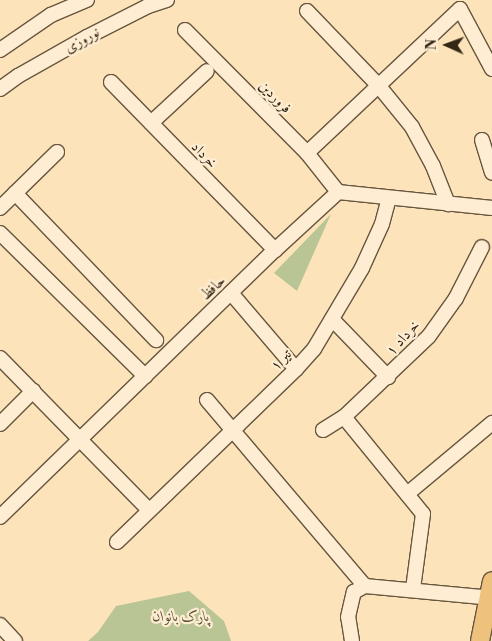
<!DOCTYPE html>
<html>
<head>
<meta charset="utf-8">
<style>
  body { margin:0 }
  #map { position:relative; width:492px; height:641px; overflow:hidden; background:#fde3ba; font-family:"Libre Bodoni",Amiri,serif }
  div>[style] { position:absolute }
  .green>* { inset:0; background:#b9c595 }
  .roads { filter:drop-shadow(1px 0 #67563f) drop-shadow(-1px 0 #67563f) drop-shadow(0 1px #67563f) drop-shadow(0 -1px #67563f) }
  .minor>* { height:14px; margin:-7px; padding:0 7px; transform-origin:7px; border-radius:7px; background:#feedd2 }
  .major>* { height:18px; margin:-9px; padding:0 9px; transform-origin:9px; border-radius:9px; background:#eec27d }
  span { translate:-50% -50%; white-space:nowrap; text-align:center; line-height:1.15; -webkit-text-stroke:4.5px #feedd2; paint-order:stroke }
  .street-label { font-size:15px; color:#352716 }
  .park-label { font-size:15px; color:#564e36; font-style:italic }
  .north { position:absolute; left:422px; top:20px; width:50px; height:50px; -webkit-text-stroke:4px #feedd2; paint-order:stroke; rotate:272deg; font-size:14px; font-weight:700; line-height:20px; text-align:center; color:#352716 }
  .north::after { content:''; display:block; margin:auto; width:18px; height:22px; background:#352716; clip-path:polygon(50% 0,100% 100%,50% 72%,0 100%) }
</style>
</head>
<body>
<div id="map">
  <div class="green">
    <i style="clip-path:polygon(331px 214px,297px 291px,274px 273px)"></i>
    <i style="clip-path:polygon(189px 591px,224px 621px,231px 641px,88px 641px,98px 632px,116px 606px)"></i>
  </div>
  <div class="roads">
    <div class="minor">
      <i style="left:307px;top:11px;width:103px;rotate:46.2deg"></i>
      <i style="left:378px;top:85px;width:54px;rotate:51deg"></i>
      <i style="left:412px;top:127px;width:44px;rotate:61.7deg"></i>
      <i style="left:433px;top:166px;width:41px;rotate:68.5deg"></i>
      <i style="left:185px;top:30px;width:173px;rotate:45.2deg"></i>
      <i style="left:307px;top:153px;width:50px;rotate:51.5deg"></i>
      <i style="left:0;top:50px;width:62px;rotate:-34.5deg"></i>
      <i style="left:51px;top:15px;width:39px;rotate:-23deg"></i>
      <i style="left:111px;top:82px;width:235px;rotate:45.7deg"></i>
      <i style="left:0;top:89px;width:22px;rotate:-36deg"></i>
      <i style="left:18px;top:76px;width:79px;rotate:-29.5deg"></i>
      <i style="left:87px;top:37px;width:68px;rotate:-26.9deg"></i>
      <i style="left:148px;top:6px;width:20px;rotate:-18deg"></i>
      <i style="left:151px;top:123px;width:76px;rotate:-42.9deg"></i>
      <i style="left:482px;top:140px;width:34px;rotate:73deg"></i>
      <i style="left:307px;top:153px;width:210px;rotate:-43.3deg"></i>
      <i style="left:460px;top:9px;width:68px;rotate:61.9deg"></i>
      <i style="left:15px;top:193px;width:204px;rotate:46.2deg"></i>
      <i style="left:0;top:208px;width:80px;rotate:-44.5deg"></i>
      <i style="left:0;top:233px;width:204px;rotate:44.6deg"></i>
      <i style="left:231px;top:293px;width:100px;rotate:49.5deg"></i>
      <i style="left:332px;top:319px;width:81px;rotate:46deg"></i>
      <i style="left:0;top:358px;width:213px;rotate:45.6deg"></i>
      <i style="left:207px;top:400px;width:244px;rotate:49.7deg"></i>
      <i style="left:344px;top:417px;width:125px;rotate:50.8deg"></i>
      <i style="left:423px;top:514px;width:76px;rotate:97.6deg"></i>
      <i style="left:0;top:424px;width:47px;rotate:-45deg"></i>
      <i style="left:323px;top:430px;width:25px;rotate:-32deg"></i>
      <i style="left:344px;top:417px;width:117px;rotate:-43.6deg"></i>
      <i style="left:429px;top:336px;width:47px;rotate:-54.6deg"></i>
      <i style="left:456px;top:298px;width:57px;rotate:-63deg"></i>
      <i style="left:407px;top:494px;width:111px;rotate:-39.9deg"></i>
      <i style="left:0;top:517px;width:383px;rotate:-44.2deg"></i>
      <i style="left:275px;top:250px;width:86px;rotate:-42.6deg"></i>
      <i style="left:338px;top:192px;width:155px;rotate:5.9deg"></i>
      <i style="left:117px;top:542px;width:249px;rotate:-44deg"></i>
      <i style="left:296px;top:369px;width:27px;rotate:-48deg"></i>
      <i style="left:314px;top:349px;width:94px;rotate:-59.3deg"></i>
      <i style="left:362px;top:268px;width:48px;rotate:-65.6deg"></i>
      <i style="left:382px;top:224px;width:27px;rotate:-75deg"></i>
      <i style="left:0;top:625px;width:22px;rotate:47deg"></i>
      <i style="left:352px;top:641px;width:24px;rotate:-99deg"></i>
      <i style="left:348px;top:617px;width:26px;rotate:-77deg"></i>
      <i style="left:354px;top:592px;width:13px;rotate:-29deg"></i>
      <i style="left:365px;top:586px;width:128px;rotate:5.4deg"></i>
    </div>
    <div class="major">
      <i style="left:480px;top:641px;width:61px;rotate:-78.7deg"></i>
    </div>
  </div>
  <div class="street-label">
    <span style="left:82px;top:40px;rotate:-29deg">نوروزی</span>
    <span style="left:275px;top:97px;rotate:45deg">فروردین</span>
    <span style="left:204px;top:155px;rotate:46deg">خرداد</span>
    <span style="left:213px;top:288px;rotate:-44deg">حافظ</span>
    <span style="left:403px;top:338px;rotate:-47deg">خرداد ۱</span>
    <span style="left:281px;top:360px;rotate:-46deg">تیر ۱</span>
  </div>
  <div class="park-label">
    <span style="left:181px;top:617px">پارک بانوان</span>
  </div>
  <div class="north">N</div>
</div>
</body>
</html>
